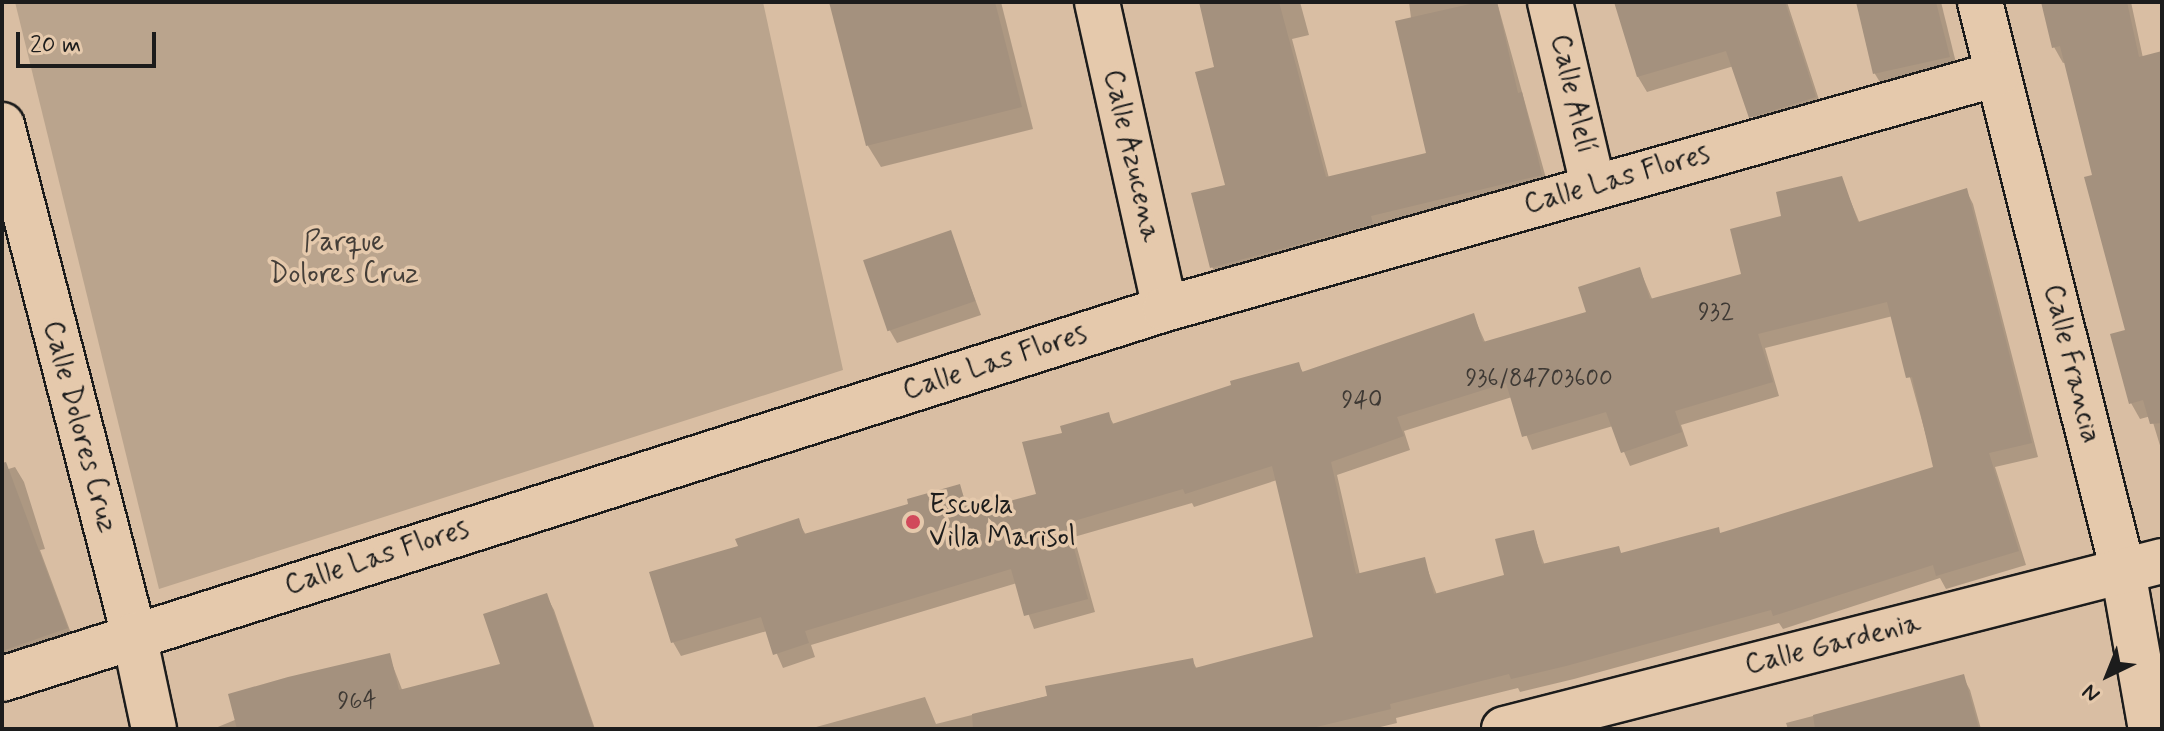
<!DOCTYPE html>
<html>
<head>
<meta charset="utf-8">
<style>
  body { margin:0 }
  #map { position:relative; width:2164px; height:731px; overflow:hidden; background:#d9bea3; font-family:Mynerve,sans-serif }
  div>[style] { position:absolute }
  .green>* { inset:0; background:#baa48d }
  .shadow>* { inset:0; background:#0003 }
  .building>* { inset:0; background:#a4917e; transform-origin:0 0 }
  .roads { filter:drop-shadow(2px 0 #1c1c1c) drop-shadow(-2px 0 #1c1c1c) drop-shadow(0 2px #1c1c1c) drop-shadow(0 -2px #1c1c1c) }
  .minor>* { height:44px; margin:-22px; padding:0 22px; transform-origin:22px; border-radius:22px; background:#e5c9ac }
  .dots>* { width:22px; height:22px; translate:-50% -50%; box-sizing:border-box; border:4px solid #e5c9ac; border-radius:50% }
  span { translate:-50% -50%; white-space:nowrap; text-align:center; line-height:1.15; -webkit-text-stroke:7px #e5c9ac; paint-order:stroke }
  .number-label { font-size:24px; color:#3e3934 }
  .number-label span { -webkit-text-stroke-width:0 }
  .street-label { font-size:28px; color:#1c1c1c }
  .park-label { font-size:28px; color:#443e38 }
  .poi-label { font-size:28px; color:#1c1c1c }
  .left { translate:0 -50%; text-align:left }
  .frame { position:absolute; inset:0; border:4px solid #1c1c1c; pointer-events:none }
  .north { position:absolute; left:2068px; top:635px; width:80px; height:80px; -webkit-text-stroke:6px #e5c9ac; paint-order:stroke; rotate:223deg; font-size:22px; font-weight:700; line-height:32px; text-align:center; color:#1c1c1c }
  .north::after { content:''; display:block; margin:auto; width:28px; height:36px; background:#1c1c1c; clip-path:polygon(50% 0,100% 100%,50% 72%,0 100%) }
  .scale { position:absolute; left:16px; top:32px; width:140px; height:36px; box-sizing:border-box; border:4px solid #1c1c1c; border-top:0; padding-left:10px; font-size:24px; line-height:28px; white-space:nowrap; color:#1c1c1c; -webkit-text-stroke:6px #e5c9ac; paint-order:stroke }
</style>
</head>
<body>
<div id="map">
  <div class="green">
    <i style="clip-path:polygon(15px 2px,763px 2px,843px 370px,159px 589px)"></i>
  </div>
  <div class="shadow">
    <i style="clip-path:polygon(831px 2px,1001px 2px,1033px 129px,881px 167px,868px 146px)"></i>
    <i style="clip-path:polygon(1201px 2px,1300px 2px,1309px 35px,1292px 39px,1329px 178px,1428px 155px,1409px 2px,1497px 2px,1549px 189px,1220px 281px,1212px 267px,1227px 186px,1217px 69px)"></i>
    <i style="clip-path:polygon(1616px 2px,1787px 2px,1823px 112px,1760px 133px,1734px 66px,1647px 92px,1638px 77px)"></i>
    <i style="clip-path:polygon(1858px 2px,1941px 2px,1959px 75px,1886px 92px,1875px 74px)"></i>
    <i style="clip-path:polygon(2043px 2px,2131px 2px,2143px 58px,2162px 53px,2162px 452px,2151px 416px,2140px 419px,2131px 403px,2127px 332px,2095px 177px,2066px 62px,2063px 63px,2054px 47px)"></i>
    <i style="clip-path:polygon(evenodd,1841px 178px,1860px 224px,1966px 190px,1973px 204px,2038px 457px,1995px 467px,2026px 565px,1946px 589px,1940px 578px,1783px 629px,1779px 623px,1574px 679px,1520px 692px,1518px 688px,1396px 718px,1397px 723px,1372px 729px,809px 729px,925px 697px,936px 724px,1192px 660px,1197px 669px,1315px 639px,1277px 480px,1194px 507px,1192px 503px,1074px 537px,1095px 612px,1034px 629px,1017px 583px,811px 645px,815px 657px,783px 668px,767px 631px,681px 656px,673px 642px,740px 548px,798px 521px,806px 535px,910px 505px,959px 486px,971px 514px,1038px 495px,1065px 434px,1108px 414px,1114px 425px,1298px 364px,1304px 374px,1473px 315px,1486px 344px,1589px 314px,1640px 270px,1653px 301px,1743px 275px,1784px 217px,1841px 178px,1893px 316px,1935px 468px,1721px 534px,1622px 555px,1545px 566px,1533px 532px,1506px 577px,1437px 595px,1424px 560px,1360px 575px,1337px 475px,1410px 450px,1404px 431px,1512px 397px,1532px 450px,1613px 426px,1630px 466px,1688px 446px,1681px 425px,1779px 396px,1765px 348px,1893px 316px)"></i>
    <i style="clip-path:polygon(950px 232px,981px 315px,897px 343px,889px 329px)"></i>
    <i style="clip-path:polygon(15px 467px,24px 482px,45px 549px,40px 550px,75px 644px,2px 670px,2px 471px)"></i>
    <i style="clip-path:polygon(546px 595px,554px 610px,595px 729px,213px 729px,389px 656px,403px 692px,503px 665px)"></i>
    <i style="clip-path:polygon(1963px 677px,1970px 690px,1981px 729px,1788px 729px,1786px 723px)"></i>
  </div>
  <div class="building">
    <i style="clip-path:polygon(829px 2px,995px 2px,1022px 107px,866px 146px)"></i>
    <i style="clip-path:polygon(1199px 2px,1279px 2px,1326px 177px,1426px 153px,1395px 21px,1479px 2px,1497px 2px,1518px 93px,1522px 92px,1542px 175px,1371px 216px,1373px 224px,1210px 268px,1191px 193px,1225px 185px,1195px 72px,1214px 67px)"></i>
    <i style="clip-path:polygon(1614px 2px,1785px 2px,1816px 97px,1749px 118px,1726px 51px,1637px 77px)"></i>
    <i style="clip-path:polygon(1856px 2px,1936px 2px,1950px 57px,1873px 74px)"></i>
    <i style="clip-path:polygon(2041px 2px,2127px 2px,2139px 57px,2162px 51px,2162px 423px,2150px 424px,2143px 400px,2129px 404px,2110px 334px,2125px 330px,2084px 177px,2092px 175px,2060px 46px,2052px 48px)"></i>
    <i style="clip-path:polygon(evenodd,1842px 176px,1858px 222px,1967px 188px,2032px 443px,1989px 453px,2019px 551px,1936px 576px,1933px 565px,1773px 616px,1771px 610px,1566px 666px,1511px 679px,1509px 674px,1390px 704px,1391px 709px,1308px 729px,973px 729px,972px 714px,1047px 696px,1045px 686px,1193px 658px,1195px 668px,1313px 637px,1272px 466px,1185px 494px,1183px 489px,1067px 523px,1088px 599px,1024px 616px,1011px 569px,805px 631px,809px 643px,773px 655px,761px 617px,671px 643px,649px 572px,738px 546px,735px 539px,799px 518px,804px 534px,908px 504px,907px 499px,960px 484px,968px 512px,1036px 494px,1022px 442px,1062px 433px,1060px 426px,1109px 412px,1112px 424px,1231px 385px,1230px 381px,1299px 362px,1302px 372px,1474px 313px,1483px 342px,1586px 312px,1578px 287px,1640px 267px,1650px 299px,1741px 274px,1730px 229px,1781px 216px,1776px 192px,1842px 176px,1887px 302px,1906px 378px,1912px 377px,1933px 467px,1720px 533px,1719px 527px,1621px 553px,1619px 546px,1542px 564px,1534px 530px,1495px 539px,1504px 575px,1434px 594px,1425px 557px,1356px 574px,1331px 462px,1404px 436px,1397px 417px,1506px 383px,1522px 437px,1606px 412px,1621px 453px,1682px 432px,1675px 411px,1773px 382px,1758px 334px,1887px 302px)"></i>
    <i style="left:951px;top:230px;width:75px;height:93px;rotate:71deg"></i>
    <i style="clip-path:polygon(6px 462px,68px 628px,2px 651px,2px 463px)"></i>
    <i style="clip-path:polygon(547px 593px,594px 729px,237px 729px,228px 694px,288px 677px,390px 653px,399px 690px,500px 664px,483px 614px)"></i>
    <i style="clip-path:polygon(1964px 674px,1979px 729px,1815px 729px,1813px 715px)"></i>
  </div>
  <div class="roads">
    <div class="minor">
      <i style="left:1097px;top:2px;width:314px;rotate:77.5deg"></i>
      <i style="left:1550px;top:2px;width:189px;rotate:76.8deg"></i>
      <i style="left:1980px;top:2px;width:587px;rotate:75.89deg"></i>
      <i style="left:2123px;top:571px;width:160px;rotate:80deg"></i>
      <i style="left:2px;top:125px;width:527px;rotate:75.49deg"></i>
      <i style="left:134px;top:635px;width:96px;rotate:78deg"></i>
      <i style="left:2px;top:679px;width:1220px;rotate:-17.65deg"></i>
      <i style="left:1165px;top:309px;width:865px;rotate:-15.77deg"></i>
      <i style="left:1504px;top:729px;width:679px;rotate:-14.32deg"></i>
    </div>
  </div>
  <div class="dots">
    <i style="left:913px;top:522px;background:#d1495b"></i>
  </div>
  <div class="number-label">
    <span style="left:1716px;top:313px">932</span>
    <span style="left:1539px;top:379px">936/84703600</span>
    <span style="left:1362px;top:401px">940</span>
    <span style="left:357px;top:702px">964</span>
  </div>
  <div class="street-label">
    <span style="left:1572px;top:94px;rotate:77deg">Calle Alelí</span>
    <span style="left:1131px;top:156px;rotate:77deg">Calle Azucena</span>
    <span style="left:1617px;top:180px;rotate:-16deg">Calle Las Flores</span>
    <span style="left:995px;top:363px;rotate:-18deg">Calle Las Flores</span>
    <span style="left:2071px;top:364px;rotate:76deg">Calle Francia</span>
    <span style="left:79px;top:427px;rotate:75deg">Calle Dolores Cruz</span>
    <span style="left:377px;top:558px;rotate:-18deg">Calle Las Flores</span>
    <span style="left:1833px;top:645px;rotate:-14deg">Calle Gardenia</span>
  </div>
  <div class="park-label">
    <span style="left:344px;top:259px">Parque<br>Dolores Cruz</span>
  </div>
  <div class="poi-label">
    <span class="left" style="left:929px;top:522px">Escuela<br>Villa Marisol</span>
  </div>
  <div class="frame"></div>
  <div class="north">N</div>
  <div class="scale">20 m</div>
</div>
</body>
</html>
